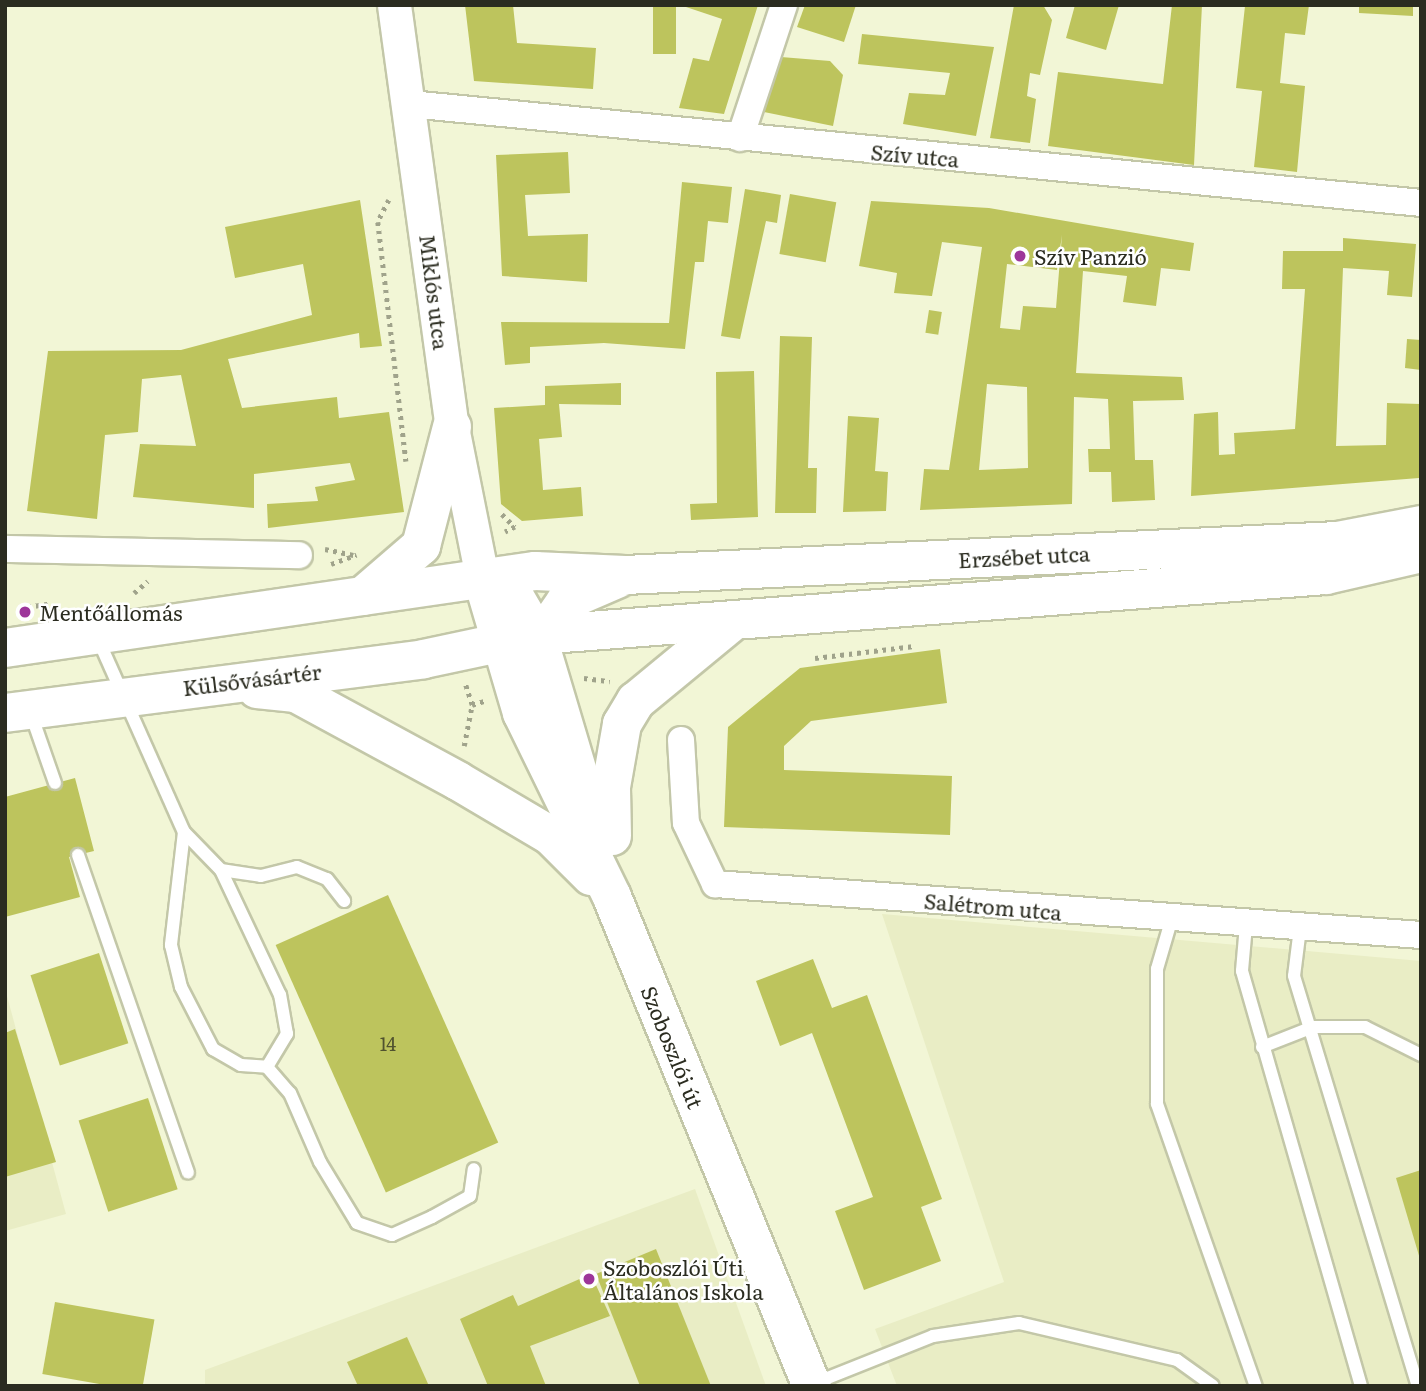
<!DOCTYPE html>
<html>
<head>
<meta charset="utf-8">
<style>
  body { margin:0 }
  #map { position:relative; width:1426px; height:1391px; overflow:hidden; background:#f2f6d6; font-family:Literata,serif }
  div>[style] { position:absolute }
  .built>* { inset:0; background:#e9edc5 }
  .building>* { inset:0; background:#bdc45d; transform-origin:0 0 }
  .path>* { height:4.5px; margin-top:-2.25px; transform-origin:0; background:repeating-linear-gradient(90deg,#a0a38b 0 3.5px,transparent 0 8.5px) }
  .roads { filter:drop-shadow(2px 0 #c3c7a8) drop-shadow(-2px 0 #c3c7a8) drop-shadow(0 2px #c3c7a8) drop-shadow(0 -2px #c3c7a8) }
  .service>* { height:12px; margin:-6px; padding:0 6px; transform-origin:6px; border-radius:6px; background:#fff }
  .minor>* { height:26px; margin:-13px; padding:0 13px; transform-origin:13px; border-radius:13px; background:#fff }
  .tertiary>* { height:33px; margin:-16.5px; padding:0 16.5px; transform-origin:16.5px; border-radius:16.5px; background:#fff }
  .primary>* { height:38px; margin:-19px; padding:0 19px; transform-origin:19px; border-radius:19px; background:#fff }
  .dots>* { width:19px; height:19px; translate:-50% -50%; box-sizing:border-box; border:4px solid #fff; border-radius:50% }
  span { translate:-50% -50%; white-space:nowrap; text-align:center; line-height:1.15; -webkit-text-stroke:5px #fff; paint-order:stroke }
  .number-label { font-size:18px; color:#50522f }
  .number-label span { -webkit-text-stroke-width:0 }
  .street-label { font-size:21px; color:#2b2c20 }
  .poi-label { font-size:21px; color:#2b2c20 }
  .left { translate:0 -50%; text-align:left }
  .frame { position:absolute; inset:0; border:7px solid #2b2c20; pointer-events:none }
</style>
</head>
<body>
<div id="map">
  <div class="built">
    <i style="clip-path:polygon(882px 914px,1421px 961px,1421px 1386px,897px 1386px,875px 1329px,1004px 1282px)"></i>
    <i style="clip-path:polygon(7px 996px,66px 1214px,5px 1231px,5px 997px)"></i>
    <i style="clip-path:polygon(695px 1189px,766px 1386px,205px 1386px,205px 1370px)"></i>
  </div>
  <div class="building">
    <i style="clip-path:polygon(465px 5px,513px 5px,517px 43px,596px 48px,593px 89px,474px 81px)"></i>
    <i style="left:653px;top:5px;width:23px;height:49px"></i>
    <i style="clip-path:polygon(680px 5px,758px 5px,724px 114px,679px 108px,693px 58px,709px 61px,722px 19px)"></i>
    <i style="clip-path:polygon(805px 5px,856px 5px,844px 42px,797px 27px)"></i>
    <i style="clip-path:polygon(1014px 5px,1043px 5px,1052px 20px,1040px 75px,1030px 73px,1027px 96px,1036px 99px,1030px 143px,990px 138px)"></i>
    <i style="clip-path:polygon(1075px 5px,1119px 5px,1106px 50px,1066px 38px)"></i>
    <i style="clip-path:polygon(1172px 5px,1202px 5px,1194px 165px,1048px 146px,1058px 72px,1163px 84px)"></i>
    <i style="clip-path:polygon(1309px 5px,1305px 35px,1285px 33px,1280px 83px,1305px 86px,1297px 172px,1254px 167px,1262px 91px,1236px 88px,1245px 6px)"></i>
    <i style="clip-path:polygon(1359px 5px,1413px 5px,1413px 16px,1359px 13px)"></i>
    <i style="clip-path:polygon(862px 34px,994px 47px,976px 136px,903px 124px,909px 93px,945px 95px,950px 73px,858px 64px)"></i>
    <i style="clip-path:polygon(781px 57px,830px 61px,843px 75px,833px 126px,764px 112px)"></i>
    <i style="clip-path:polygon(568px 152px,570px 193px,525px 195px,528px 236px,588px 234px,587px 282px,502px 276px,496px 155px)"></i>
    <i style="clip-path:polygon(682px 182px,732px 187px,728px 223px,708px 221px,704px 262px,695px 262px,685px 349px,604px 343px,530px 347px,530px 363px,505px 365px,501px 322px,669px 323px)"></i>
    <i style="clip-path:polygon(745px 189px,781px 195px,777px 223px,766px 221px,740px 339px,721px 336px)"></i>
    <i style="left:790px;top:194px;width:47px;height:61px;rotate:10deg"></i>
    <i style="clip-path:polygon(360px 200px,382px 346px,360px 348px,359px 333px,228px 359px,242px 408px,337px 397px,339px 418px,389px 412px,404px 512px,268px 528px,267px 504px,318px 501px,315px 487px,355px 480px,350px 463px,254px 474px,254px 508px,133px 497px,140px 444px,196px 446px,181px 375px,142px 379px,138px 432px,105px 435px,97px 519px,27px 511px,48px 351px,181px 350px,312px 315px,303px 264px,235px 278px,225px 227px)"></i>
    <i style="clip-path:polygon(evenodd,871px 201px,989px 208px,1194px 243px,1190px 271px,1161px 268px,1156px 306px,1123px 302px,1127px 276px,1083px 271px,1076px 373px,1182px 377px,1184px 400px,1133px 401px,1135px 460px,1153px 460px,1155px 500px,1112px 502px,1111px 472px,1089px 472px,1088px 449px,1110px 449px,1108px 399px,1074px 397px,1072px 504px,920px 510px,924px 469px,949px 470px,982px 247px,942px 242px,932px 296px,894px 293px,897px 273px,859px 266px,871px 201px,1062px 235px,1056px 308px,1023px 306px,1020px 330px,1000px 328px,1007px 264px,1057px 270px,1062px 235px,871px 201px,987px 384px,1027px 387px,1028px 468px,979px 470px,987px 384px)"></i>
    <i style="clip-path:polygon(1343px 238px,1416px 244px,1412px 297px,1387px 295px,1389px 271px,1343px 268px,1336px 446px,1386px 445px,1387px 403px,1421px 404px,1419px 478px,1191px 496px,1194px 414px,1218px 412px,1219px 455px,1235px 454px,1234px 433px,1295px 429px,1305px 289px,1282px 289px,1283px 251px,1343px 251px)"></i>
    <i style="left:929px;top:310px;width:13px;height:23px;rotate:9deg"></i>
    <i style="clip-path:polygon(780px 336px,812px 337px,808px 468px,817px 468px,816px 513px,775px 513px)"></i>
    <i style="clip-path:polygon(1407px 339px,1421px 340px,1421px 370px,1405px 368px)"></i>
    <i style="clip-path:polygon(754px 371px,758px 517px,691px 520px,690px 504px,717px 503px,716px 372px)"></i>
    <i style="clip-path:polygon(621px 383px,621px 405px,559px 404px,562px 437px,539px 439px,543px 490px,581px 487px,583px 516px,522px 521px,501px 504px,494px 408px,545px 405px,545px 386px)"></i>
    <i style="clip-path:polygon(848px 416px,879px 418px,875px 471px,888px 472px,886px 511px,843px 512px)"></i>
    <i style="clip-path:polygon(940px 649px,947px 703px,811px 721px,784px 746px,784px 770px,952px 776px,950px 835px,724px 827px,728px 727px,800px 668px)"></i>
    <i style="clip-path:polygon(75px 778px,94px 851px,69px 857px,80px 897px,5px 917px,5px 797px)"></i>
    <i style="left:388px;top:895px;width:271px;height:123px;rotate:66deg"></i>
    <i style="left:99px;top:953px;width:95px;height:72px;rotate:72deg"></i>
    <i style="clip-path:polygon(813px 959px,832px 1008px,867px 995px,942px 1199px,921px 1207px,941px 1261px,864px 1290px,835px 1211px,873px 1197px,812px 1033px,780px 1046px,756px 981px)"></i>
    <i style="clip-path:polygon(15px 1029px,56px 1162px,5px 1177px,5px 1033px)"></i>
    <i style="left:148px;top:1098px;width:96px;height:73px;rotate:72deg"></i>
    <i style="clip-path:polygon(1421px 1170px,1421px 1259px,1420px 1259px,1396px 1178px)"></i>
    <i style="clip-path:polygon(656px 1249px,711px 1386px,640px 1386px,596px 1274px)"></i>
    <i style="clip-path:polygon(591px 1274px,610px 1316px,530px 1346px,546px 1386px,488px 1386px,460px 1319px,513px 1295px,518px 1306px)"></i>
    <i style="left:55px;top:1302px;width:101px;height:73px;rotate:10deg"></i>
    <i style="clip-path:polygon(407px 1337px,429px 1386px,358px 1386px,347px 1362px)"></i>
  </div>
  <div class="path">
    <i style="left:389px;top:200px;width:25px;rotate:117deg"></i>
    <i style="left:378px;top:222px;width:241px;rotate:83.3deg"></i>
    <i style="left:502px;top:514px;width:18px;rotate:45deg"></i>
    <i style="left:515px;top:527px;width:11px;rotate:153deg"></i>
    <i style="left:325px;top:549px;width:29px;rotate:12deg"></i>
    <i style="left:331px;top:564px;width:27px;rotate:-20deg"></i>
    <i style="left:134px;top:593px;width:18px;rotate:-41deg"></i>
    <i style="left:19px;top:608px;width:30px;rotate:-8deg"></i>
    <i style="left:815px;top:658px;width:100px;rotate:-6.9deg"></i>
    <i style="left:584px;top:678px;width:26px;rotate:7deg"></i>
    <i style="left:472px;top:705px;width:13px;rotate:-18deg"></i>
    <i style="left:464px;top:746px;width:42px;rotate:-79deg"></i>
    <i style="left:472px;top:705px;width:23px;rotate:-108deg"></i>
  </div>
  <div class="roads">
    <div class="service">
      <i style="left:98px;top:639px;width:211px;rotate:66deg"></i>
      <i style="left:184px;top:832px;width:53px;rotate:45.8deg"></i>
      <i style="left:221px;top:870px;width:40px;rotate:8.5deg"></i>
      <i style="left:261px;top:876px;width:37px;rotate:-14deg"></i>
      <i style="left:297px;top:867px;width:32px;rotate:22deg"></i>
      <i style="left:327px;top:879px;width:28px;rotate:52deg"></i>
      <i style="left:31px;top:714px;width:73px;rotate:70.8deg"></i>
      <i style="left:184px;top:832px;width:114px;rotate:96.6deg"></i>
      <i style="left:171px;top:945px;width:43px;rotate:76.6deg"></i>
      <i style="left:181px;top:987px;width:70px;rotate:62.7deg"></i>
      <i style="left:213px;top:1049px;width:32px;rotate:30deg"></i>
      <i style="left:241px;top:1065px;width:26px;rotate:4deg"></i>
      <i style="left:267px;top:1067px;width:39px;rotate:-59deg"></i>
      <i style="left:287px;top:1034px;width:40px;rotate:-100deg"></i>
      <i style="left:280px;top:995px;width:138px;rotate:-115.3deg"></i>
      <i style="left:78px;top:855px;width:336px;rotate:70.9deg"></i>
      <i style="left:1171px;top:921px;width:50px;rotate:106.3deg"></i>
      <i style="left:1157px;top:969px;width:135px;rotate:90deg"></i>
      <i style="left:1157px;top:1104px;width:299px;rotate:70.7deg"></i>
      <i style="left:1246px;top:925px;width:46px;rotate:95deg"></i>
      <i style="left:1242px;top:971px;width:432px;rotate:74deg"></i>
      <i style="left:1300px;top:928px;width:48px;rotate:97.1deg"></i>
      <i style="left:1294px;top:976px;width:428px;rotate:73.2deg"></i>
      <i style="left:1262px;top:1047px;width:55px;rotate:-21.4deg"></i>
      <i style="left:1313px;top:1027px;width:52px"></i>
      <i style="left:1365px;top:1027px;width:63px;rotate:26.6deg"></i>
      <i style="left:267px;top:1067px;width:35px;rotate:49deg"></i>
      <i style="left:290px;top:1093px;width:75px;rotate:66.5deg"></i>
      <i style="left:320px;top:1162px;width:71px;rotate:58.8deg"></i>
      <i style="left:357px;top:1223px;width:37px;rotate:19deg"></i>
      <i style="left:392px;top:1235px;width:44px;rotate:-24.2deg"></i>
      <i style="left:432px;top:1217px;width:43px;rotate:-28.9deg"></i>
      <i style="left:470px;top:1196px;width:27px;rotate:-82deg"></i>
      <i style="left:815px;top:1383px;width:127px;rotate:-21.7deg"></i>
      <i style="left:933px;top:1336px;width:87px;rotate:-8.6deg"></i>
      <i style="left:1019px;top:1323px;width:162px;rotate:13.2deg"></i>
      <i style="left:1177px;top:1360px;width:44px;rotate:35.8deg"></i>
    </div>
    <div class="minor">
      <i style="left:410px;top:104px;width:1016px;rotate:5.59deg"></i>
      <i style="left:740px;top:138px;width:140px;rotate:-71.7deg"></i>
      <i style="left:5px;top:549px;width:294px;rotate:1.2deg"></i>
      <i style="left:681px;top:740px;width:83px;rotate:86.6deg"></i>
      <i style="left:686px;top:823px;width:68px;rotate:64.6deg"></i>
      <i style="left:715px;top:884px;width:708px;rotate:4.13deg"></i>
    </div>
    <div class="tertiary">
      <i style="left:394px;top:5px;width:426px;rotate:82.2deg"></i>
      <i style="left:452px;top:427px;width:153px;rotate:78.7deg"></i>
    </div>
    <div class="primary">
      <i style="left:482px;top:577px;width:142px;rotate:73.6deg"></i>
      <i style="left:522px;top:713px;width:205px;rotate:63.9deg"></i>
      <i style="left:612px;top:897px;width:528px;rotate:67.76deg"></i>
      <i style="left:482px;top:577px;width:40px;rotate:32.9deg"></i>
      <i style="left:516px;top:599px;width:42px;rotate:59.7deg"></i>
      <i style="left:537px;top:635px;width:192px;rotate:73.4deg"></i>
      <i style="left:363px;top:596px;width:77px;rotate:-40.8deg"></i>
      <i style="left:421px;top:546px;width:123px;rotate:-75.4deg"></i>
      <i style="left:5px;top:648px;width:536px;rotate:-8.27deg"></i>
      <i style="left:535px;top:571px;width:90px;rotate:2.5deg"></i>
      <i style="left:625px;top:575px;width:713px;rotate:-2.73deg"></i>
      <i style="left:1337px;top:541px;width:86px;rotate:-10.8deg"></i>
      <i style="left:533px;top:649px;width:58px;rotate:-55.5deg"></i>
      <i style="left:566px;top:601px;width:56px;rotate:-23.3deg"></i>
      <i style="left:257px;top:689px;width:39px;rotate:6deg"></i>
      <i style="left:296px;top:693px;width:184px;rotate:28.5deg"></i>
      <i style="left:458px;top:781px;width:108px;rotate:30.6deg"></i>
      <i style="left:551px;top:836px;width:57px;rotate:45deg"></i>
      <i style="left:5px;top:713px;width:422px;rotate:-7.3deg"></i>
      <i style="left:424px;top:659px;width:116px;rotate:-12deg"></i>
      <i style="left:537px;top:635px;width:791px;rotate:-4.35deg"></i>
      <i style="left:1326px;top:575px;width:98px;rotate:-13deg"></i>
      <i style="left:612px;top:836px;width:49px;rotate:-91.2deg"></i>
      <i style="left:611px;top:787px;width:64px;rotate:-80.1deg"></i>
      <i style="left:622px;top:724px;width:27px;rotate:-59deg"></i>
      <i style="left:636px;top:701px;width:124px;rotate:-39.5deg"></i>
    </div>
  </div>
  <div class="dots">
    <i style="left:1020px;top:256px;background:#9d369a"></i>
    <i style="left:25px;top:612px;background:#9d369a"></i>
    <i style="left:589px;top:1279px;background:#9d369a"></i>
  </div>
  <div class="number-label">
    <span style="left:388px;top:1044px">14</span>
  </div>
  <div class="street-label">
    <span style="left:915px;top:155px;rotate:5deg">Szív utca</span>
    <span style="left:435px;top:292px;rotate:83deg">Miklós utca</span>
    <span style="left:1024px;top:556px;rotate:-3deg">Erzsébet utca</span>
    <span style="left:252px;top:679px;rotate:-7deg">Külsővásártér</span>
    <span style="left:993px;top:906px;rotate:5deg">Salétrom utca</span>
    <span style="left:673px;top:1047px;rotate:68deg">Szoboszlói út</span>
  </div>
  <div class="poi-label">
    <span class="left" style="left:1034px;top:256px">Szív Panzió</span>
    <span class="left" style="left:39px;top:612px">Mentőállomás</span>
    <span class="left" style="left:603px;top:1279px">Szoboszlói Úti<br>Általános Iskola</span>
  </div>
  <div class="frame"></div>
</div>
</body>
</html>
